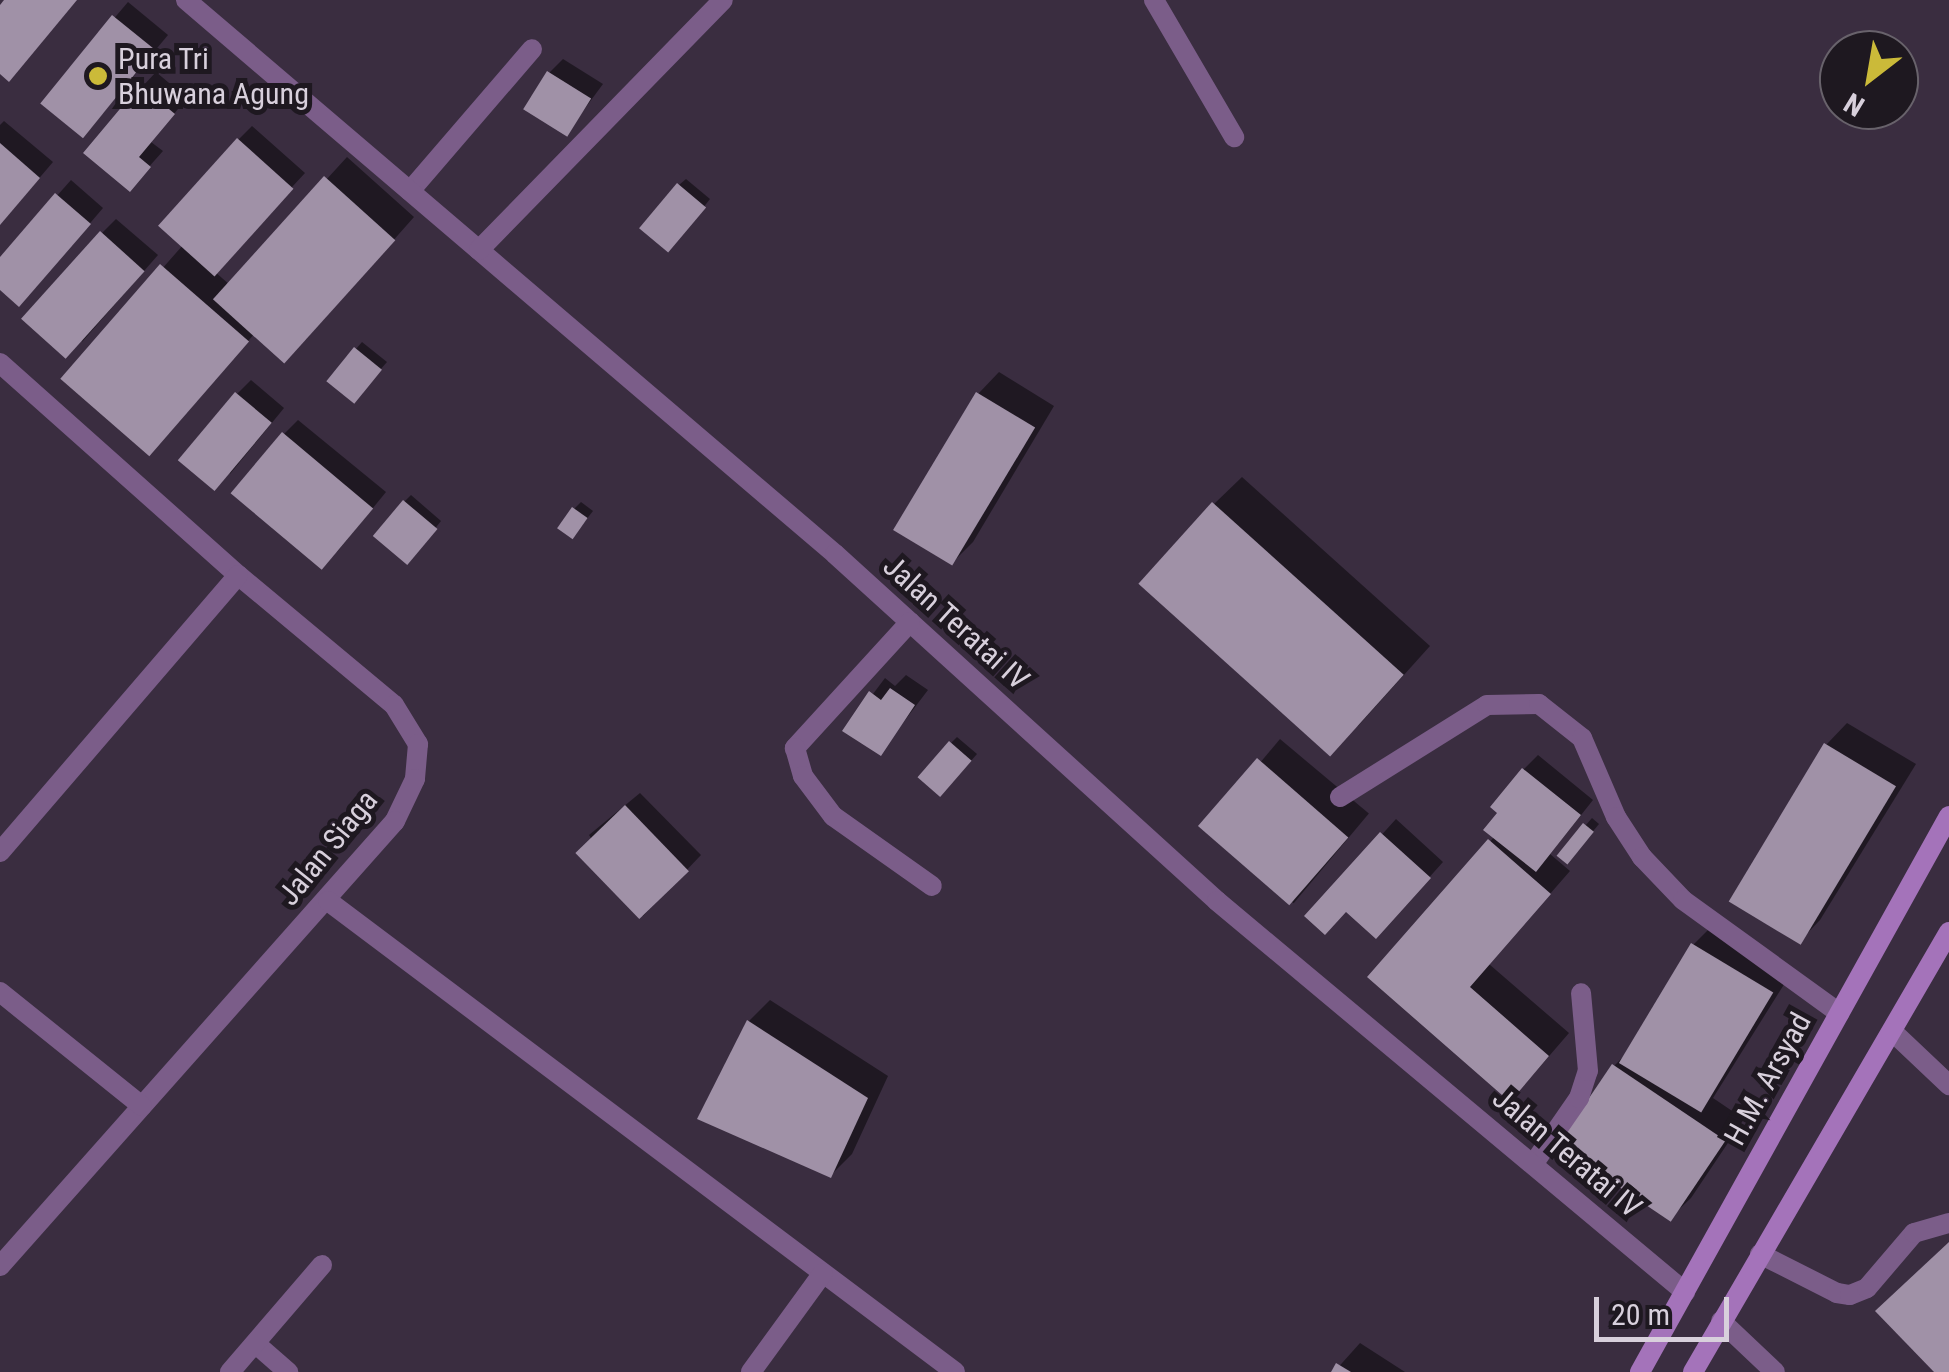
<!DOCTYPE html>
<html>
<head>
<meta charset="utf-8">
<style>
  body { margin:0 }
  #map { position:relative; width:1949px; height:1372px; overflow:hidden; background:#3a2d40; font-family:"Roboto Condensed",sans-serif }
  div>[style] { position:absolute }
  .shadow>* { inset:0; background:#0007; transform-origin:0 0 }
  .building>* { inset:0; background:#a091a7; transform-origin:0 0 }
  .lane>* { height:20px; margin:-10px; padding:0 10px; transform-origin:10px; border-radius:10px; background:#7b5d89 }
  .street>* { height:20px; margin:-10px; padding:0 10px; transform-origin:10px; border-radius:10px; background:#7b5d89 }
  .secondary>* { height:20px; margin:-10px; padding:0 10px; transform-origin:10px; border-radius:10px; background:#a473ba }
  .dots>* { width:28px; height:28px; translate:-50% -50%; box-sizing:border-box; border:5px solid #1e1820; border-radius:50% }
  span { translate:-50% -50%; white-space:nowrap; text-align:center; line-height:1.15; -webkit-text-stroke:10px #1e1820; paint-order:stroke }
  .poi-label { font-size:30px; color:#d8d0dc }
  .left { translate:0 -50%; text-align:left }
  .street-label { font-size:30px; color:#d8d0dc }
  .north { position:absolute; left:1819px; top:30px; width:100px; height:100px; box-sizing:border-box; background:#1e1820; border:2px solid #68626b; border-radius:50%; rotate:211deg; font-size:28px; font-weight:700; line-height:40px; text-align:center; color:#d8d0dc }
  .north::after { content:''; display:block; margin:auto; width:35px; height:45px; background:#cbba39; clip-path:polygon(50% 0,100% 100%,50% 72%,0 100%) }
  .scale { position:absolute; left:1594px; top:1297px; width:135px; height:45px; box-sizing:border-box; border:5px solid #d8d0dc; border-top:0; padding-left:12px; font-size:30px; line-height:35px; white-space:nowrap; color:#d8d0dc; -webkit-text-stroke:8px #1e1820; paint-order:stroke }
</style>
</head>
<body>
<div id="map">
  <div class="shadow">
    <i style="clip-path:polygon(128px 2px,168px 35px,97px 120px,43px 102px)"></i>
    <i style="clip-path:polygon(563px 59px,603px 84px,566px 134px,549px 73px)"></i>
    <i style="clip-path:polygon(156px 72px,187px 98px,151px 142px,163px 151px,130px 188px,142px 87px)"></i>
    <i style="clip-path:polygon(4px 121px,53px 162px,0 224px,0 125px)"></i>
    <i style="clip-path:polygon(252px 126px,305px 173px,214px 271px,230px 285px,347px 157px,414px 217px,306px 339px,255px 333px,165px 438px,65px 379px,183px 245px,238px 140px)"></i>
    <i style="clip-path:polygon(686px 179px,710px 199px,676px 242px,679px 185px)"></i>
    <i style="clip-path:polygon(71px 180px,103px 208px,33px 290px,0 287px,0 260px)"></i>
    <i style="clip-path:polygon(116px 219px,158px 255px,82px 342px,102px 233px)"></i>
    <i style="clip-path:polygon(362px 342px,387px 362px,359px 394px,329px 380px)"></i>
    <i style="clip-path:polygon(999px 372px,1054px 406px,973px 542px,952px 563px,978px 394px)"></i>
    <i style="clip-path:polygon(251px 380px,284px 408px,230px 474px,237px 394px)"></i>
    <i style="clip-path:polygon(298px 420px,386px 492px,337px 552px,284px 434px)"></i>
    <i style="clip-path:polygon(1242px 477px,1430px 646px,1358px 726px,1214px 504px)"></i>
    <i style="clip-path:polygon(411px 495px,441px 521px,414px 555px,404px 502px)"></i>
    <i style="clip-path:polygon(581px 502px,593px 511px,578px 530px,574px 509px)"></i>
    <i style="clip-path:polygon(906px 675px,928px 690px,880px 753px,846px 730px,885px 678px,895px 686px)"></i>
    <i style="clip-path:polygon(1847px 723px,1916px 764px,1820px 920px,1799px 942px,1826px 745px)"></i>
    <i style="clip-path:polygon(957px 737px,977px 754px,948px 787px,951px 743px)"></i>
    <i style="left:1280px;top:739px;width:116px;height:117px;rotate:40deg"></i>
    <i style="clip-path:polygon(1538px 755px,1593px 800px,1550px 854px,1570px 871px,1489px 964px,1569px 1033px,1531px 1077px,1371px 977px,1495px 836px,1524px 769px)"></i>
    <i style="clip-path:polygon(640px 793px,701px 855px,643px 916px,589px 835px)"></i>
    <i style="clip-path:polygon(1592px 818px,1599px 824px,1574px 854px,1560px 855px)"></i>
    <i style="clip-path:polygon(1396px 819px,1443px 862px,1390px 921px,1347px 909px,1308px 916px)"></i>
    <i style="clip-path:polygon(1714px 924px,1793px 970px,1713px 1098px,1744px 1119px,1691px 1198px,1669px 1219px,1614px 1066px,1633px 1047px,1693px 945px)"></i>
    <i style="clip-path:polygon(770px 1000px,888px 1076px,852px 1154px,831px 1175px,701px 1118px,749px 1021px)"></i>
    <i style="clip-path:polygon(1360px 1343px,1405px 1372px,1334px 1372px)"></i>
  </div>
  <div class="building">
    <i style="clip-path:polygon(4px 0,77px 0,9px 82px,0 74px,0 5px)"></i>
    <i style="left:112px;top:15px;width:55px;height:114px;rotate:39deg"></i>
    <i style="left:547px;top:71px;width:52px;height:45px;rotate:32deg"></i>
    <i style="clip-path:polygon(140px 85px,175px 114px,139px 157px,151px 167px,130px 192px,83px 153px)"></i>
    <i style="left:237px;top:138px;width:76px;height:118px;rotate:42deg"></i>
    <i style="clip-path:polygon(0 143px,40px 178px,0 225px)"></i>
    <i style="left:324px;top:176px;width:96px;height:166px;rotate:42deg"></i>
    <i style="left:677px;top:183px;width:38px;height:59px;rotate:40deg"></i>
    <i style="clip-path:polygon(55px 193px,91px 224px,19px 307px,0 290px,0 257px)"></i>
    <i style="left:100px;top:231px;width:60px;height:118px;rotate:42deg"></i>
    <i style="left:160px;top:264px;width:118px;height:152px;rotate:41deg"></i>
    <i style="left:354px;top:347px;width:36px;height:44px;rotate:39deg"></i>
    <i style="left:235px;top:392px;width:48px;height:89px;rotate:40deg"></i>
    <i style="left:976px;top:392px;width:69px;height:161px;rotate:31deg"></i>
    <i style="left:282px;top:432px;width:119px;height:80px;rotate:40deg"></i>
    <i style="left:403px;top:500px;width:45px;height:47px;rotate:40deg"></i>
    <i style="left:1212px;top:502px;width:258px;height:110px;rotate:42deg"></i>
    <i style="left:572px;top:507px;width:19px;height:26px;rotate:35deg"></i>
    <i style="clip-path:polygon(890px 688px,915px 705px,881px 756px,842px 731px,869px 691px,881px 700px)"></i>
    <i style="left:949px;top:741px;width:30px;height:48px;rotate:41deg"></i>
    <i style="left:1824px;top:743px;width:84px;height:185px;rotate:31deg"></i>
    <i style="left:1257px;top:758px;width:121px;height:90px;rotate:41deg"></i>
    <i style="clip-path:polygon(1522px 768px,1581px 815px,1536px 872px,1483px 830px,1497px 813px,1490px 807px)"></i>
    <i style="left:625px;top:805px;width:92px;height:69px;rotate:46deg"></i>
    <i style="left:1583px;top:823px;width:14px;height:42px;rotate:39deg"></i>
    <i style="clip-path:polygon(1380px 832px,1431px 878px,1376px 939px,1346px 912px,1325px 935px,1304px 916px)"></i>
    <i style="clip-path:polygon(1488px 839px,1551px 894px,1470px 987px,1549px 1056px,1510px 1102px,1367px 977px)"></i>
    <i style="left:1691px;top:943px;width:96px;height:140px;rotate:31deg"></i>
    <i style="clip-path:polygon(747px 1020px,868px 1098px,831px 1178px,697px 1119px)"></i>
    <i style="left:1612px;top:1064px;width:137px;height:98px;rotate:34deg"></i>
    <i style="clip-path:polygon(1949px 1242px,1949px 1372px,1934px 1372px,1875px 1311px)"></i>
    <i style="clip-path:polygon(1336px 1363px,1351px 1372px,1331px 1372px)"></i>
  </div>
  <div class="lane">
    <i style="left:1154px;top:0;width:159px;rotate:59.7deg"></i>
    <i style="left:410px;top:191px;width:187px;rotate:-49.3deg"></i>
    <i style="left:1894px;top:1033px;width:76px;rotate:43.4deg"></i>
    <i style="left:1534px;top:1163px;width:79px;rotate:-55.3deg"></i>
    <i style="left:1579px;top:1098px;width:28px;rotate:-72deg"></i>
    <i style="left:1588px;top:1071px;width:78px;rotate:-95.1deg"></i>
    <i style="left:1760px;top:1254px;width:86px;rotate:26.9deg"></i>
    <i style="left:1837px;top:1293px;width:13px;rotate:9deg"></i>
    <i style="left:1850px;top:1295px;width:18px;rotate:-22deg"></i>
    <i style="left:1867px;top:1288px;width:72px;rotate:-49.5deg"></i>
    <i style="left:1914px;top:1233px;width:36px;rotate:-16deg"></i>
  </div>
  <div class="street">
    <i style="left:186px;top:0;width:853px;rotate:40.48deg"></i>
    <i style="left:835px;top:554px;width:516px;rotate:42.25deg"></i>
    <i style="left:1217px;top:901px;width:610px;rotate:39.88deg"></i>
    <i style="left:479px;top:250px;width:349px;rotate:-45.7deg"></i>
    <i style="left:0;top:363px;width:319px;rotate:41.7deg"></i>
    <i style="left:238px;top:575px;width:203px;rotate:39.8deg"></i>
    <i style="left:394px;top:705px;width:46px;rotate:58.4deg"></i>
    <i style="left:418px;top:744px;width:35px;rotate:95deg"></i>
    <i style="left:415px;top:779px;width:47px;rotate:115.5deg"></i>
    <i style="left:395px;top:821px;width:595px;rotate:131.59deg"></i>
    <i style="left:910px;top:622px;width:171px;rotate:132.4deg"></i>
    <i style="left:795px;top:748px;width:29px;rotate:74deg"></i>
    <i style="left:803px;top:776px;width:50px;rotate:53.1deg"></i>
    <i style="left:833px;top:816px;width:121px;rotate:35.3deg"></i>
    <i style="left:1340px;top:797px;width:173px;rotate:-32deg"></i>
    <i style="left:1487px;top:705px;width:52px;rotate:-1.1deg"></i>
    <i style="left:1539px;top:704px;width:55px;rotate:38.3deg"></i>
    <i style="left:1582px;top:738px;width:86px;rotate:66.7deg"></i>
    <i style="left:1616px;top:817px;width:48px;rotate:57deg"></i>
    <i style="left:1642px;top:857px;width:59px;rotate:46.4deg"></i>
    <i style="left:1683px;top:900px;width:193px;rotate:35.9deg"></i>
    <i style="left:0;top:852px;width:365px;rotate:-49.3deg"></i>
    <i style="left:328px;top:901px;width:784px;rotate:36.91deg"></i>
    <i style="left:0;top:992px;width:182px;rotate:38.8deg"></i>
    <i style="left:1721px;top:1321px;width:74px;rotate:43.4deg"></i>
    <i style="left:256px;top:1344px;width:43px;rotate:41.2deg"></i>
    <i style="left:230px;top:1372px;width:141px;rotate:-49.3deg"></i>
    <i style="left:751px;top:1372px;width:122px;rotate:-54deg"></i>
  </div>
  <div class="secondary">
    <i style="left:1640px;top:1372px;width:636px;rotate:-60.94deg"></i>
    <i style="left:1693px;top:1372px;width:509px;rotate:-59.81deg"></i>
  </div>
  <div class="dots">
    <i style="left:98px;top:76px;background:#cbba39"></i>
  </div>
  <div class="poi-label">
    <span class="left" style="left:118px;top:76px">Pura Tri<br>Bhuwana Agung</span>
  </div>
  <div class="street-label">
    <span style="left:956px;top:623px;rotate:42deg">Jalan Teratai IV</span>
    <span style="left:328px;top:848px;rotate:-51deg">Jalan Siaga</span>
    <span style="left:1768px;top:1079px;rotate:-61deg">H.M. Arsyad</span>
    <span style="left:1567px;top:1153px;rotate:40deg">Jalan Teratai IV</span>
  </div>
  <div class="north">N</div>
  <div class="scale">20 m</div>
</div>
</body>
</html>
